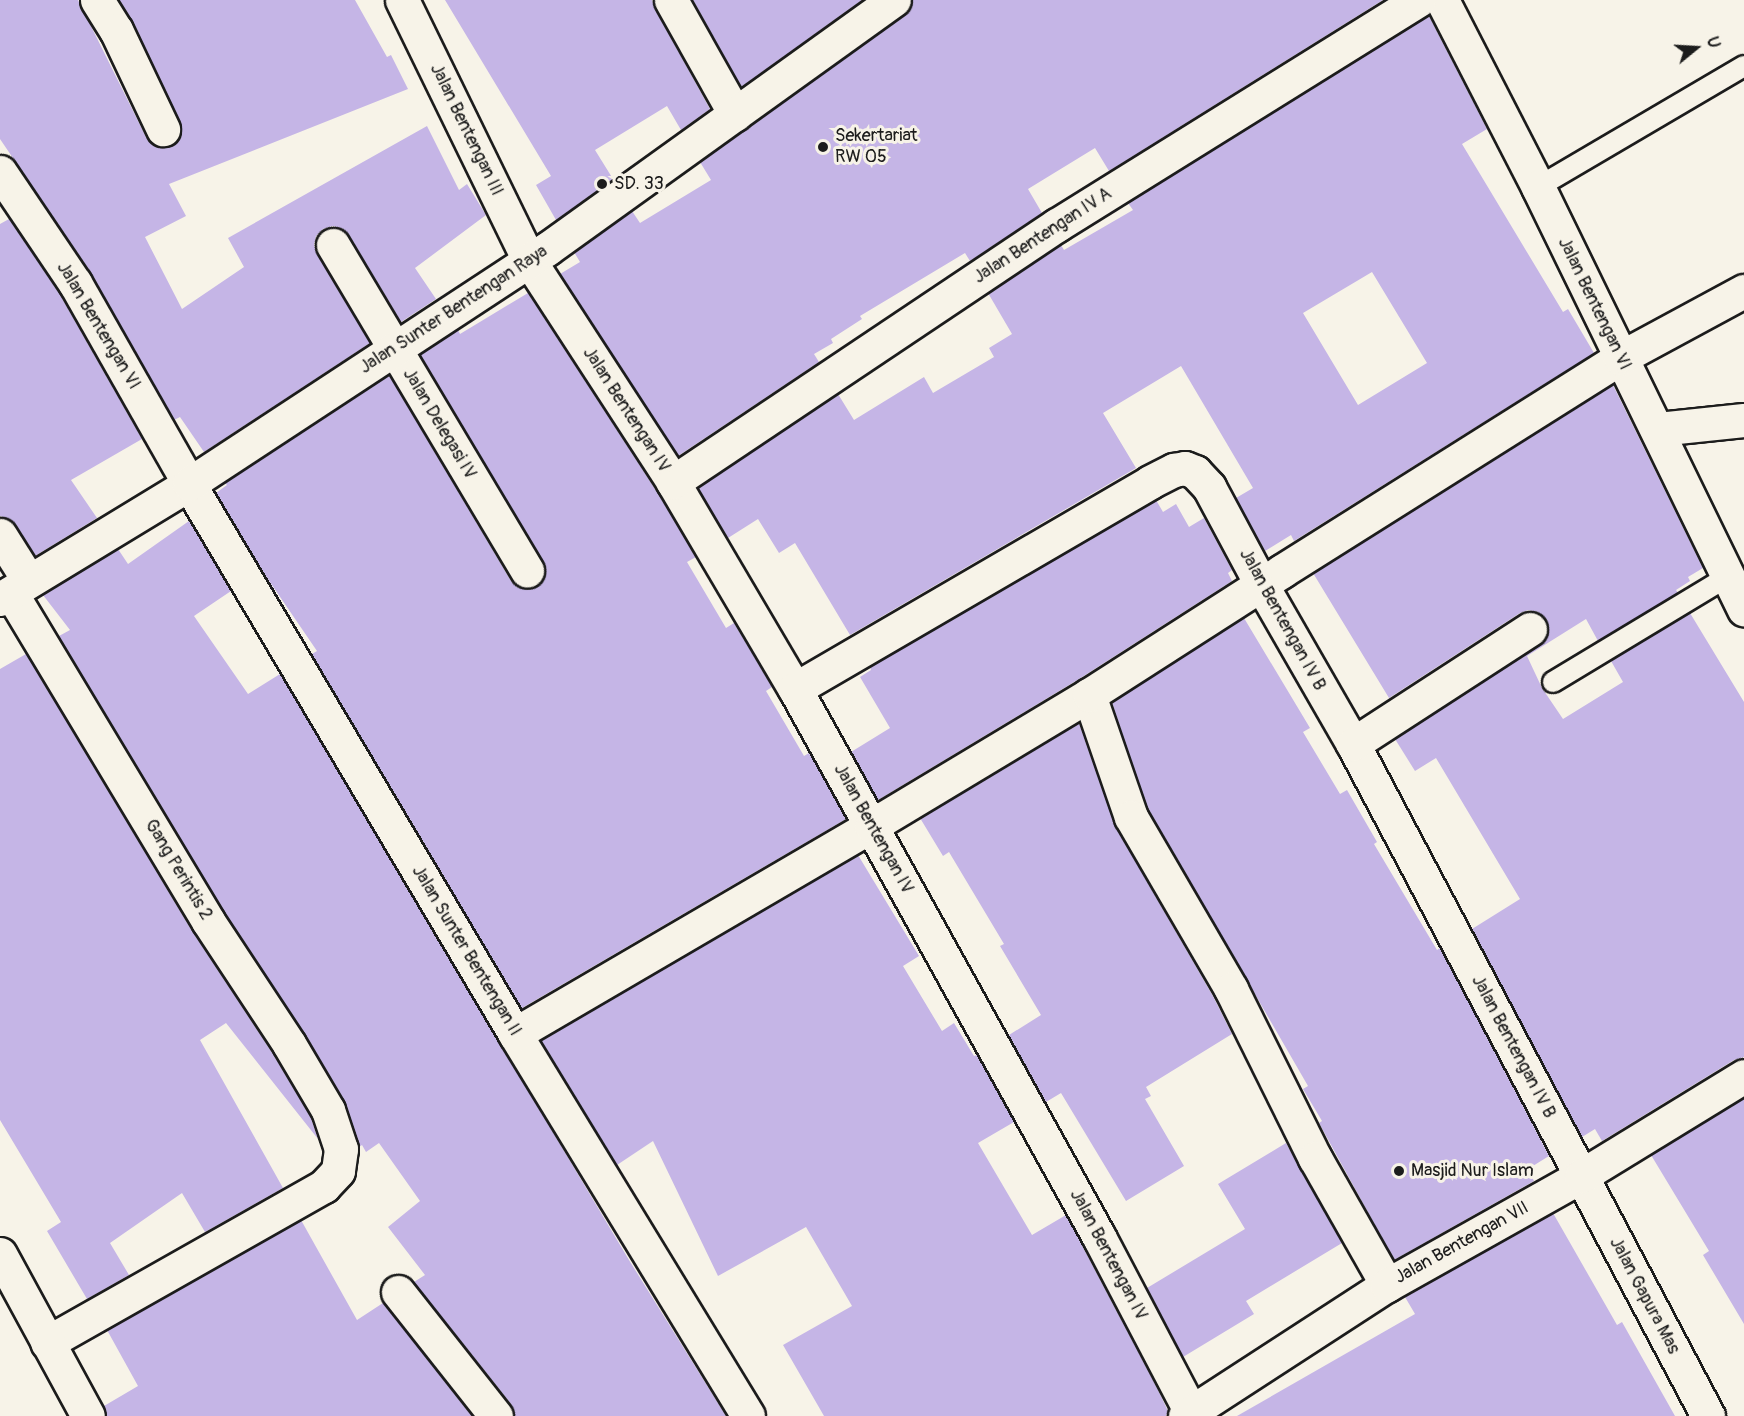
<!DOCTYPE html>
<html>
<head>
<meta charset="utf-8">
<style>
  body { margin:0 }
  #map { position:relative; width:1744px; height:1416px; overflow:hidden; background:#f7f3e8; font-family:Pangolin,sans-serif }
  div>[style] { position:absolute }
  .building>* { inset:0; background:#c5b5e6 }
  .roads { filter:drop-shadow(2px 0 #1c1c1c) drop-shadow(-2px 0 #1c1c1c) drop-shadow(0 2px #1c1c1c) drop-shadow(0 -2px #1c1c1c) }
  .service>* { height:20px; margin:-10px; padding:0 10px; transform-origin:10px; border-radius:10px; background:#f7f3e8 }
  .minor>* { height:33px; margin:-16.5px; padding:0 16.5px; transform-origin:16.5px; border-radius:16.5px; background:#f7f3e8 }
  .dots>* { width:16px; height:16px; translate:-50% -50%; box-sizing:border-box; border:3px solid #f7f3e8; border-radius:50% }
  span { translate:-50% -50%; white-space:nowrap; text-align:center; line-height:1.15; -webkit-text-stroke:6px #f7f3e8; paint-order:stroke }
  .street-label { font-size:18px; color:#1c1c1c }
  .poi-label { font-size:18px; color:#1c1c1c }
  .left { translate:0 -50%; text-align:left }
  .north { position:absolute; left:1666px; top:18px; width:60px; height:60px; -webkit-text-stroke:4px #f7f3e8; paint-order:stroke; rotate:72deg; font-size:16px; font-weight:700; line-height:24px; text-align:center; color:#1c1c1c }
  .north::after { content:''; display:block; margin:auto; width:21px; height:27px; background:#1c1c1c; clip-path:polygon(50% 0,100% 100%,50% 72%,0 100%) }
</style>
</head>
<body>
<div id="map">
  <div class="building">
    <i style="clip-path:polygon(0 0,78px 0,146px 137px,152px 144px,161px 148px,170px 146px,178px 140px,182px 131px,180px 122px,133px 22px,119px 0,355px 0,387px 57px,391px 55px,408px 89px,169px 184px,186px 216px,145px 237px,182px 309px,244px 267px,228px 238px,427px 126px,459px 190px,467px 184px,486px 215px,415px 268px,436px 299px,401px 322px,349px 235px,343px 229px,333px 226px,323px 229px,316px 236px,314px 245px,317px 254px,370px 343px,204px 452px,180px 417px,174px 420px,91px 273px,0 139px)"></i>
    <i style="clip-path:polygon(445px 0,652px 0,655px 9px,710px 109px,681px 130px,667px 106px,595px 150px,613px 179px,556px 220px,536px 185px,551px 176px)"></i>
    <i style="clip-path:polygon(693px 0,862px 0,741px 87px)"></i>
    <i style="clip-path:polygon(912px 0,1383px 0,1109px 171px,1095px 148px,1028px 189px,1042px 213px,970px 261px,965px 253px,860px 316px,862px 319px,831px 339px,833px 343px,814px 354px,819px 362px,678px 456px,560px 274px,580px 262px,574px 252px,632px 211px,640px 223px,711px 180px,700px 162px,905px 15px,911px 8px)"></i>
    <i style="clip-path:polygon(evenodd,1429px 16px,1487px 129px,1462px 144px,1563px 312px,1568px 309px,1594px 353px,1294px 541px,1291px 535px,1265px 551px,1236px 498px,1253px 488px,1181px 366px,1103px 413px,1136px 468px,850px 635px,795px 543px,779px 553px,758px 519px,728px 538px,698px 488px,838px 394px,854px 420px,924px 377px,933px 393px,994px 357px,989px 348px,1012px 334px,988px 293px,1061px 245px,1064px 250px,1133px 210px,1128px 203px,1429px 16px,1372px 272px,1427px 363px,1358px 405px,1303px 313px,1372px 272px)"></i>
    <i style="clip-path:polygon(9px 219px,59px 293px,142px 439px,71px 480px,97px 518px,35px 556px,15px 525px,9px 519px,0 516px,0 224px)"></i>
    <i style="clip-path:polygon(528px 293px,657px 492px,696px 557px,687px 562px,726px 628px,734px 623px,772px 687px,766px 691px,804px 756px,809px 753px,846px 819px,522px 1008px,312px 654px,317px 651px,261px 569px,216px 493px,227px 485px,225px 483px,389px 375px,511px 581px,517px 587px,527px 590px,537px 587px,543px 581px,546px 571px,543px 561px,420px 355px,458px 330px,460px 334px)"></i>
    <i style="clip-path:polygon(1613px 385px,1703px 568px,1688px 577px,1690px 581px,1676px 590px,1678px 593px,1598px 641px,1586px 619px,1527px 656px,1542px 688px,1563px 719px,1623px 682px,1611px 661px,1690px 613px,1744px 702px,1744px 1057px,1734px 1060px,1602px 1141px,1595px 1129px,1582px 1137px,1472px 929px,1520px 899px,1436px 758px,1415px 771px,1395px 739px,1540px 645px,1547px 637px,1549px 627px,1546px 619px,1538px 612px,1528px 610px,1520px 613px,1389px 698px,1313px 573px)"></i>
    <i style="clip-path:polygon(1156px 500px,1163px 512px,1176px 504px,1189px 527px,1204px 518px,1232px 570px,1228px 573px,1232px 581px,1079px 679px,878px 800px,851px 752px,890px 728px,860px 677px,871px 670px,870px 667px)"></i>
    <i style="clip-path:polygon(189px 521px,231px 591px,194px 616px,248px 694px,280px 674px,629px 1260px,726px 1416px,514px 1416px,511px 1404px,414px 1282px,425px 1275px,388px 1227px,420px 1201px,379px 1143px,366px 1152px,362px 1145px,359px 1147px,344px 1100px,305px 1034px,224px 911px,59px 636px,70px 630px,43px 595px,118px 549px,128px 564px)"></i>
    <i style="clip-path:polygon(1244px 618px,1310px 728px,1303px 732px,1340px 794px,1347px 790px,1377px 842px,1374px 844px,1437px 950px,1440px 948px,1549px 1156px,1528px 1169px,1534px 1181px,1394px 1260px,1319px 1123px,1322px 1121px,1303px 1089px,1308px 1086px,1148px 809px,1112px 703px)"></i>
    <i style="clip-path:polygon(26px 654px,192px 931px,273px 1054px,311px 1118px,318px 1139px,226px 1023px,200px 1040px,283px 1188px,205px 1232px,182px 1193px,110px 1243px,129px 1275px,87px 1299px,47px 1231px,61px 1222px,0 1120px,0 669px)"></i>
    <i style="clip-path:polygon(1079px 723px,1115px 826px,1214px 998px,1232px 1034px,1146px 1087px,1151px 1096px,1145px 1099px,1184px 1166px,1126px 1201px,1061px 1093px,1046px 1102px,1009px 1035px,1041px 1015px,1000px 946px,1004px 944px,949px 852px,943px 856px,920px 818px)"></i>
    <i style="clip-path:polygon(858px 855px,919px 956px,903px 966px,942px 1031px,954px 1023px,974px 1056px,977px 1055px,1014px 1122px,978px 1143px,1032px 1235px,1066px 1215px,1155px 1384px,1168px 1411px,1166px 1416px,824px 1416px,783px 1345px,852px 1306px,806px 1227px,718px 1276px,653px 1141px,617px 1165px,541px 1041px)"></i>
    <i style="clip-path:polygon(1744px 1098px,1744px 1324px,1703px 1255px,1709px 1251px,1651px 1155px)"></i>
    <i style="clip-path:polygon(1286px 1143px,1342px 1243px,1246px 1301px,1254px 1314px,1183px 1357px,1147px 1288px,1245px 1229px,1218px 1184px)"></i>
    <i style="clip-path:polygon(1553px 1213px,1617px 1325px,1622px 1322px,1675px 1416px,1237px 1416px,1415px 1314px,1405px 1297px)"></i>
    <i style="clip-path:polygon(301px 1220px,357px 1320px,383px 1303px,472px 1416px,107px 1416px,104px 1406px,138px 1386px,107px 1330px)"></i>
  </div>
  <div class="roads">
    <div class="service">
      <i style="left:1538px;top:187px;width:239px;rotate:-30.4deg"></i>
      <i style="left:1553px;top:682px;width:203px;rotate:-31.1deg"></i>
    </div>
    <div class="minor">
      <i style="left:97px;top:0;width:36px;rotate:58deg"></i>
      <i style="left:116px;top:30px;width:110px;rotate:64.6deg"></i>
      <i style="left:402px;top:0;width:289px;rotate:64deg"></i>
      <i style="left:529px;top:260px;width:265px;rotate:57deg"></i>
      <i style="left:673px;top:482px;width:240px;rotate:59.5deg"></i>
      <i style="left:795px;top:689px;width:627px;rotate:60.98deg"></i>
      <i style="left:1099px;top:1237px;width:202px;rotate:62.3deg"></i>
      <i style="left:671px;top:0;width:131px;rotate:60.7deg"></i>
      <i style="left:1442px;top:0;width:210px;rotate:62.8deg"></i>
      <i style="left:1538px;top:187px;width:470px;rotate:64deg"></i>
      <i style="left:0;top:172px;width:134px;rotate:56deg"></i>
      <i style="left:75px;top:283px;width:231px;rotate:60.4deg"></i>
      <i style="left:189px;top:484px;width:639px;rotate:59.34deg"></i>
      <i style="left:515px;top:1034px;width:447px;rotate:58.6deg"></i>
      <i style="left:333px;top:245px;width:379px;rotate:59.2deg"></i>
      <i style="left:1658px;top:429px;width:86px;rotate:-6deg"></i>
      <i style="left:673px;top:482px;width:462px;rotate:-33.8deg"></i>
      <i style="left:1057px;top:225px;width:426px;rotate:-31.9deg"></i>
      <i style="left:0;top:535px;width:54px;rotate:57.8deg"></i>
      <i style="left:11px;top:593px;width:383px;rotate:59deg"></i>
      <i style="left:208px;top:921px;width:147px;rotate:56.6deg"></i>
      <i style="left:289px;top:1044px;width:77px;rotate:59.4deg"></i>
      <i style="left:328px;top:1110px;width:41px;rotate:71.6deg"></i>
      <i style="left:341px;top:1149px;width:22px;rotate:98deg"></i>
      <i style="left:338px;top:1171px;width:21px;rotate:133deg"></i>
      <i style="left:324px;top:1186px;width:318px;rotate:150.5deg"></i>
      <i style="left:0;top:599px;width:221px;rotate:-31.3deg"></i>
      <i style="left:189px;top:484px;width:428px;rotate:-33.3deg"></i>
      <i style="left:547px;top:249px;width:427px;rotate:-35.7deg"></i>
      <i style="left:795px;top:689px;width:411px;rotate:-30.2deg"></i>
      <i style="left:1150px;top:482px;width:27px;rotate:-27deg"></i>
      <i style="left:1174px;top:470px;width:11px;rotate:-10deg"></i>
      <i style="left:1185px;top:468px;width:11px;rotate:22deg"></i>
      <i style="left:1195px;top:472px;width:21px;rotate:47deg"></i>
      <i style="left:1209px;top:487px;width:110px;rotate:61.8deg"></i>
      <i style="left:1261px;top:584px;width:185px;rotate:60.1deg"></i>
      <i style="left:1353px;top:744px;width:760px;rotate:62.15deg"></i>
      <i style="left:1089px;top:695px;width:129px;rotate:71deg"></i>
      <i style="left:1131px;top:817px;width:199px;rotate:59.8deg"></i>
      <i style="left:1231px;top:989px;width:189px;rotate:63.6deg"></i>
      <i style="left:1315px;top:1158px;width:146px;rotate:60.4deg"></i>
      <i style="left:1353px;top:744px;width:211px;rotate:-33deg"></i>
      <i style="left:515px;top:1034px;width:412px;rotate:-30.3deg"></i>
      <i style="left:871px;top:826px;width:254px;rotate:-31deg"></i>
      <i style="left:1089px;top:695px;width:229px;rotate:-32.7deg"></i>
      <i style="left:1282px;top:571px;width:400px;rotate:-32.2deg"></i>
      <i style="left:1620px;top:358px;width:141px;rotate:-28.4deg"></i>
      <i style="left:0;top:1254px;width:184px;rotate:61.5deg"></i>
      <i style="left:398px;top:1292px;width:158px;rotate:51.7deg"></i>
      <i style="left:1185px;top:1416px;width:241px;rotate:-33deg"></i>
      <i style="left:1387px;top:1285px;width:223px;rotate:-29.3deg"></i>
      <i style="left:1581px;top:1176px;width:191px;rotate:-31.5deg"></i>
    </div>
  </div>
  <div class="dots">
    <i style="left:823px;top:147px;background:#1c1c1c"></i>
    <i style="left:602px;top:184px;background:#1c1c1c"></i>
    <i style="left:1399px;top:1171px;background:#1c1c1c"></i>
  </div>
  <div class="street-label">
    <span style="left:466px;top:130px;rotate:64deg">Jalan Bentengan III</span>
    <span style="left:1043px;top:236px;rotate:-33deg">Jalan Bentengan IV A</span>
    <span style="left:1594px;top:304px;rotate:64deg">Jalan Bentengan VI</span>
    <span style="left:454px;top:310px;rotate:-33deg">Jalan Sunter Bentengan Raya</span>
    <span style="left:98px;top:326px;rotate:59deg">Jalan Bentengan VI</span>
    <span style="left:626px;top:410px;rotate:57deg">Jalan Bentengan IV</span>
    <span style="left:439px;top:424px;rotate:59deg">Jalan Delegasi IV</span>
    <span style="left:1282px;top:620px;rotate:61deg">Jalan Bentengan IV B</span>
    <span style="left:873px;top:829px;rotate:61deg">Jalan Bentengan IV</span>
    <span style="left:178px;top:870px;rotate:59deg">Gang Perintis 2</span>
    <span style="left:466px;top:951px;rotate:59deg">Jalan Sunter Bentengan II</span>
    <span style="left:1513px;top:1047px;rotate:62deg">Jalan Bentengan IV B</span>
    <span style="left:1462px;top:1243px;rotate:-29deg">Jalan Bentengan VII</span>
    <span style="left:1108px;top:1255px;rotate:62deg">Jalan Bentengan IV</span>
    <span style="left:1644px;top:1296px;rotate:62deg">Jalan Gapura Mas</span>
  </div>
  <div class="poi-label">
    <span class="left" style="left:835px;top:147px">Sekertariat<br>RW 05</span>
    <span class="left" style="left:614px;top:184px">SD. 33</span>
    <span class="left" style="left:1411px;top:1171px">Masjid Nur Islam</span>
  </div>
  <div class="north">U</div>
</div>
</body>
</html>
